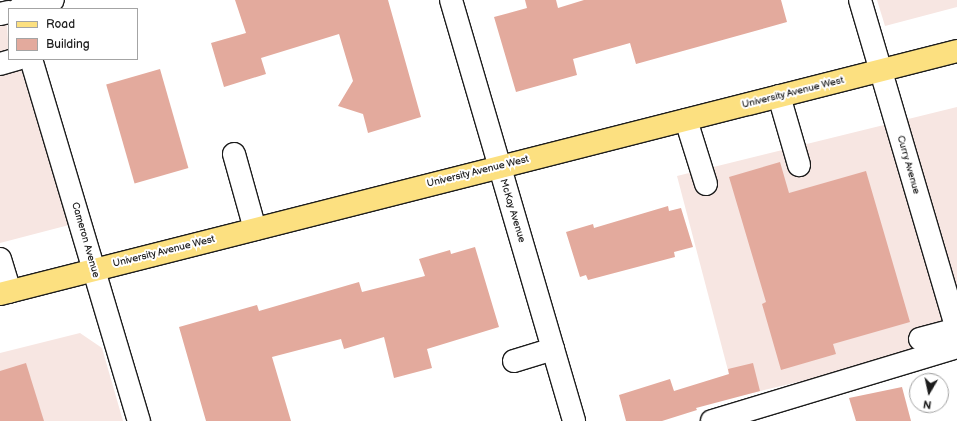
<!DOCTYPE html>
<html>
<head>
<meta charset="utf-8">
<style>
  body { margin:0 }
  #map { position:relative; width:957px; height:421px; overflow:hidden; background:#fff; font-family:"Balsamiq Sans",sans-serif }
  div>[style] { position:absolute }
  .built>* { inset:0; background:#f7e6e2 }
  .building>* { inset:0; background:#e3aa9d; transform-origin:0 0 }
  .roads { filter:drop-shadow(1px 0 #1c1c1c) drop-shadow(-1px 0 #1c1c1c) drop-shadow(0 1px #1c1c1c) drop-shadow(0 -1px #1c1c1c) }
  .minor>* { height:22px; margin:-11px; padding:0 11px; transform-origin:11px; border-radius:11px; background:#fff }
  .major>* { height:22px; margin:-11px; padding:0 11px; transform-origin:11px; border-radius:11px; background:#fce080 }
  span { translate:-50% -50%; white-space:nowrap; text-align:center; line-height:1.15; -webkit-text-stroke:4px #fff; paint-order:stroke }
  .street-label { font-size:10px; color:#1c1c1c }
  .legend { position:absolute; left:8px; top:8px; width:130px; height:52px; box-sizing:border-box; background:#fff; border:1px solid #a4a4a4; margin:0; padding:5px 7px; list-style:none; font-size:12px; color:#1c1c1c }
  .legend li { display:flex; align-items:center; gap:8px; height:20px }
  .legend b { width:20px; border:1px solid #a4a4a4 }
  .north { position:absolute; left:909px; top:373px; width:40px; height:40px; box-sizing:border-box; background:#fff; border:1px solid #a4a4a4; border-radius:50%; rotate:189deg; font-size:11px; font-weight:700; line-height:16px; text-align:center; color:#1c1c1c }
  .north::after { content:''; display:block; margin:auto; width:14px; height:18px; background:#1c1c1c; clip-path:polygon(50% 0,100% 100%,50% 72%,0 100%) }
</style>
</head>
<body>
<div id="map">
  <div class="built">
    <i style="clip-path:polygon(877px 0,957px 0,957px 7px,885px 26px)"></i>
    <i style="clip-path:polygon(7px 23px,9px 59px,18px 59px,69px 225px,0 243px,0 25px)"></i>
    <i style="clip-path:polygon(957px 107px,957px 339px,946px 347px,735px 397px,677px 176px)"></i>
    <i style="clip-path:polygon(80px 333px,102px 348px,123px 421px,0 421px,0 353px)"></i>
  </div>
  <div class="building">
    <i style="clip-path:polygon(235px 0,388px 0,421px 117px,368px 133px,363px 114px,338px 106px,353px 81px,339px 34px,261px 58px,266px 74px,224px 87px,211px 43px,246px 33px)"></i>
    <i style="clip-path:polygon(525px 0,556px 0,558px 8px,584px 0,781px 0,787px 22px,636px 64px,630px 43px,573px 59px,577px 75px,516px 92px,494px 17px,527px 8px)"></i>
    <i style="left:160px;top:69px;width:103px;height:56px;rotate:74deg"></i>
    <i style="clip-path:polygon(780px 162px,789px 193px,866px 171px,910px 322px,833px 344px,836px 354px,781px 370px,762px 304px,766px 302px,729px 177px)"></i>
    <i style="clip-path:polygon(668px 206px,669px 211px,681px 208px,693px 247px,674px 252px,675px 257px,588px 280px,586px 275px,580px 277px,566px 232px,593px 224px,594px 228px)"></i>
    <i style="clip-path:polygon(475px 247px,499px 327px,427px 349px,432px 368px,394px 378px,384px 337px,344px 349px,341px 339px,272px 357px,291px 421px,206px 421px,179px 327px,257px 305px,259px 311px,359px 282px,362px 292px,425px 276px,419px 259px,450px 250px,451px 254px)"></i>
    <i style="clip-path:polygon(26px 363px,44px 421px,0 421px,0 371px)"></i>
    <i style="clip-path:polygon(753px 363px,760px 391px,696px 408px,697px 410px,662px 421px,626px 421px,619px 395px,670px 379px,674px 391px,729px 374px,728px 369px)"></i>
    <i style="clip-path:polygon(902px 387px,911px 421px,856px 421px,849px 398px)"></i>
  </div>
  <div class="roads">
    <div class="minor">
      <i style="left:451px;top:0;width:439px;rotate:73.7deg"></i>
      <i style="left:860px;top:0;width:344px;rotate:73.6deg"></i>
      <i style="left:19px;top:9px;width:35px;rotate:-15deg"></i>
      <i style="left:0;top:14px;width:9px;rotate:-13deg"></i>
      <i style="left:31px;top:59px;width:378px;rotate:73.4deg"></i>
      <i style="left:0;top:64px;width:18px;rotate:-16deg"></i>
      <i style="left:779px;top:96px;width:72px;rotate:73.8deg"></i>
      <i style="left:686px;top:120px;width:67px;rotate:72.6deg"></i>
      <i style="left:234px;top:154px;width:78px;rotate:74.4deg"></i>
      <i style="left:0;top:259px;width:34px;rotate:73deg"></i>
      <i style="left:920px;top:339px;width:38px;rotate:-15deg"></i>
      <i style="left:514px;top:361px;width:41px;rotate:-17.1deg"></i>
      <i style="left:712px;top:421px;width:256px;rotate:-16.8deg"></i>
    </div>
    <div class="major">
      <i style="left:0;top:294px;width:987px;rotate:-14.25deg"></i>
    </div>
  </div>
  <div class="street-label">
    <span style="left:793px;top:93px;rotate:-14deg">University Avenue West</span>
    <span style="left:908px;top:165px;rotate:74deg">Curry Avenue</span>
    <span style="left:478px;top:172px;rotate:-14deg">University Avenue West</span>
    <span style="left:512px;top:211px;rotate:73deg">McKay Avenue</span>
    <span style="left:85px;top:240px;rotate:74deg">Cameron Avenue</span>
    <span style="left:164px;top:252px;rotate:-14deg">University Avenue West</span>
  </div>
  <ul class="legend">
  <li><b style="height:5px;background:#fce080"></b>Road</li>
  <li><b style="height:11px;background:#e3aa9d"></b>Building</li>
  </ul>
  <div class="north">N</div>
</div>
</body>
</html>
